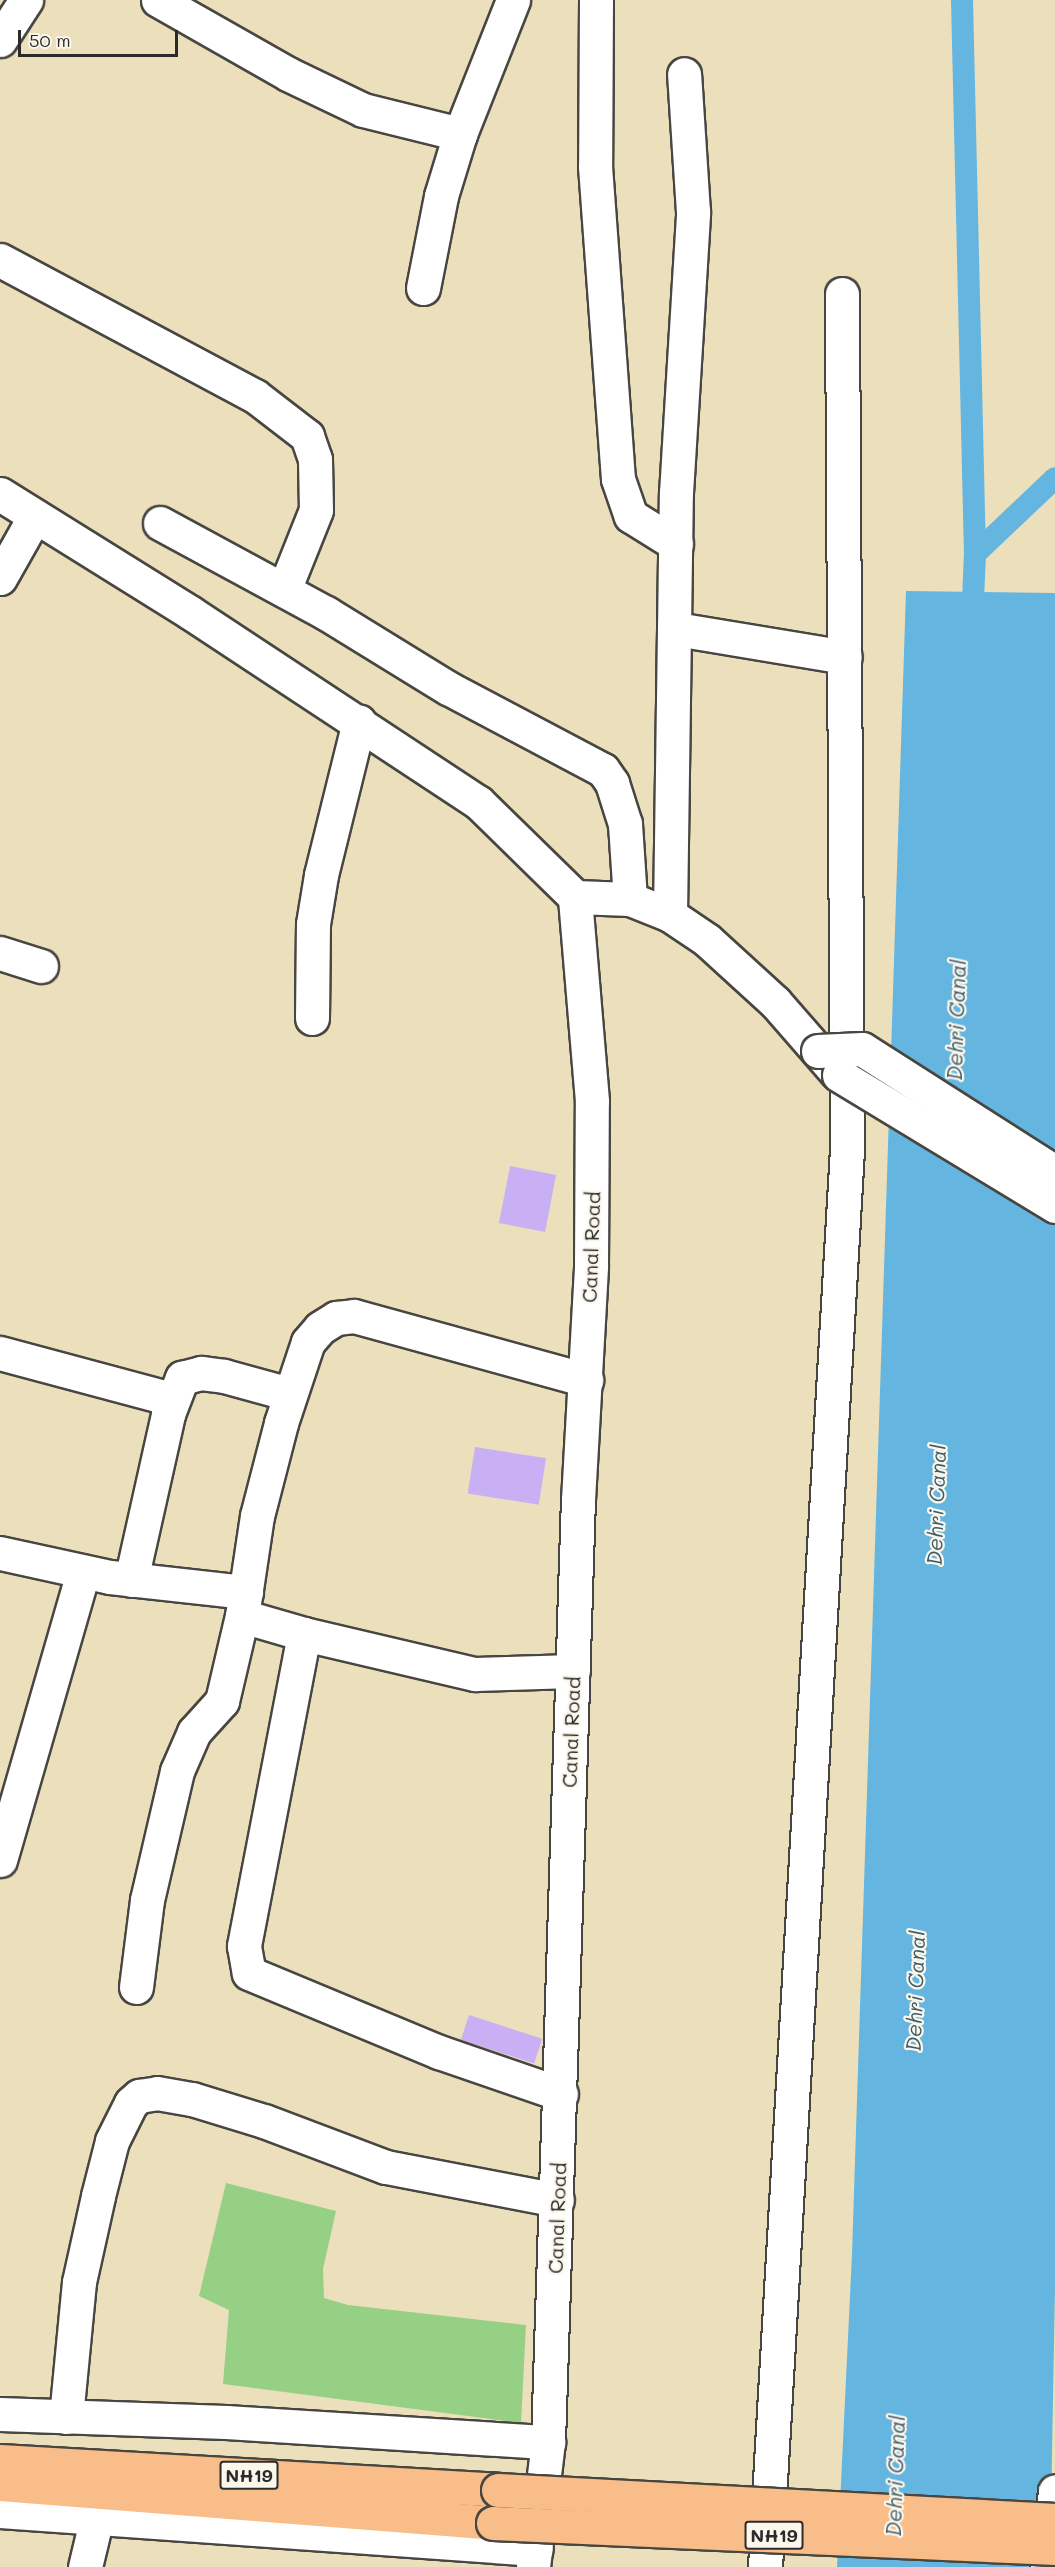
<!DOCTYPE html>
<html>
<head>
<meta charset="utf-8">
<style>
  body { margin:0 }
  #map { position:relative; width:1055px; height:2567px; overflow:hidden; background:#ebdfbc; font-family:Mali,sans-serif }
  div>[style] { position:absolute }
  .green>* { inset:0; background:#95d084 }
  .water>* { inset:0; background:#64b5df }
  .canal>* { height:22px; margin:-11px; padding:0 11px; transform-origin:11px; border-radius:11px; background:#64b5df }
  .building>* { inset:0; background:#c9b0f5; transform-origin:0 0 }
  .roads { filter:drop-shadow(2px 0 #484641) drop-shadow(-2px 0 #484641) drop-shadow(0 2px #484641) drop-shadow(0 -2px #484641) }
  .minor>* { height:33px; margin:-16.5px; padding:0 16.5px; transform-origin:16.5px; border-radius:16.5px; background:#fff }
  .highway>* { height:33px; margin:-16.5px; padding:0 16.5px; transform-origin:16.5px; border-radius:16.5px; background:#f8bd88 }
  .bridges { filter:drop-shadow(2px 0 #484641) drop-shadow(-2px 0 #484641) drop-shadow(0 2px #484641) drop-shadow(0 -2px #484641) }
  .minor-bridge>* { height:33px; margin:-16.5px; padding:0 16.5px; transform-origin:16.5px; border-radius:16.5px; background:#fff }
  .highway-bridge>* { height:33px; margin:-16.5px; padding:0 16.5px; transform-origin:16.5px; border-radius:16.5px; background:#f8bd88 }
  span { translate:-50% -50%; white-space:nowrap; text-align:center; line-height:1.15; -webkit-text-stroke:4.5px #fbf7ec; paint-order:stroke }
  .shield-label span { padding:2px 4px; background:#fbf7ec; border:2px solid; border-radius:4px; -webkit-text-stroke-width:0 }
  .shield-label { font-size:18px; color:#2b2b2b; font-weight:700 }
  .street-label { font-size:20px; color:#2b2b2b }
  .water-label { font-size:21px; color:#3f5b6a; font-style:italic }
  .scale { position:absolute; left:18px; top:30px; width:160px; height:27px; box-sizing:border-box; border:3px solid #2b2b2b; border-top:0; padding-left:8px; font-size:18px; line-height:21px; white-space:nowrap; color:#2b2b2b; -webkit-text-stroke:4px #fbf7ec; paint-order:stroke }
</style>
</head>
<body>
<div id="map">
  <div class="green">
    <i style="clip-path:polygon(226px 2183px,336px 2211px,323px 2269px,324px 2298px,348px 2305px,526px 2325px,521px 2423px,223px 2384px,229px 2310px,199px 2296px)"></i>
  </div>
  <div class="water">
    <i style="clip-path:polygon(906px 591px,1055px 593px,1055px 2287px,1050px 2567px,837px 2567px,852px 2254px)"></i>
  </div>
  <div class="canal">
    <i style="left:962px;top:0;width:554px;rotate:88.66deg"></i>
    <i style="left:972px;top:622px;width:68px;rotate:-87.5deg"></i>
    <i style="left:975px;top:554px;width:110px;rotate:-43.5deg"></i>
  </div>
  <div class="building">
    <i style="left:510px;top:1166px;width:47px;height:58px;rotate:11deg"></i>
    <i style="left:475px;top:1447px;width:72px;height:47px;rotate:9deg"></i>
    <i style="left:469px;top:2015px;width:77px;height:26px;rotate:18deg"></i>
  </div>
  <div class="roads">
    <div class="minor">
      <i style="left:158px;top:0;width:150px;rotate:29.6deg"></i>
      <i style="left:288px;top:74px;width:83px;rotate:25.6deg"></i>
      <i style="left:363px;top:110px;width:100px;rotate:13.9deg"></i>
      <i style="left:596px;top:0;width:166px;rotate:90.3deg"></i>
      <i style="left:595px;top:166px;width:314px;rotate:85.8deg"></i>
      <i style="left:618px;top:479px;width:39px;rotate:71deg"></i>
      <i style="left:631px;top:516px;width:53px;rotate:31.9deg"></i>
      <i style="left:0;top:40px;width:48px;rotate:-57deg"></i>
      <i style="left:0;top:260px;width:289px;rotate:28.1deg"></i>
      <i style="left:255px;top:396px;width:66px;rotate:37.6deg"></i>
      <i style="left:307px;top:436px;width:24px;rotate:71deg"></i>
      <i style="left:315px;top:459px;width:51px;rotate:88.9deg"></i>
      <i style="left:316px;top:510px;width:86px;rotate:111.8deg"></i>
      <i style="left:423px;top:288px;width:94px;rotate:-78.9deg"></i>
      <i style="left:441px;top:196px;width:65px;rotate:-73deg"></i>
      <i style="left:460px;top:134px;width:144px;rotate:-68.4deg"></i>
      <i style="left:0;top:494px;width:225px;rotate:31.9deg"></i>
      <i style="left:191px;top:613px;width:344px;rotate:33.4deg"></i>
      <i style="left:478px;top:802px;width:136px;rotate:44.4deg"></i>
      <i style="left:575px;top:897px;width:55px;rotate:2.1deg"></i>
      <i style="left:630px;top:899px;width:43px;rotate:21.8deg"></i>
      <i style="left:670px;top:915px;width:45px;rotate:34deg"></i>
      <i style="left:707px;top:940px;width:92px;rotate:42.4deg"></i>
      <i style="left:775px;top:1002px;width:94px;rotate:48.9deg"></i>
      <i style="left:160px;top:523px;width:189px;rotate:28.5deg"></i>
      <i style="left:326px;top:613px;width:143px;rotate:31.6deg"></i>
      <i style="left:448px;top:688px;width:175px;rotate:27.9deg"></i>
      <i style="left:603px;top:770px;width:16px;rotate:55deg"></i>
      <i style="left:612px;top:783px;width:43px;rotate:72.4deg"></i>
      <i style="left:625px;top:824px;width:75px;rotate:86.2deg"></i>
      <i style="left:0;top:578px;width:71px;rotate:-60.6deg"></i>
      <i style="left:676px;top:629px;width:171px;rotate:9.4deg"></i>
      <i style="left:670px;top:915px;width:422px;rotate:-89.2deg"></i>
      <i style="left:676px;top:493px;width:282px;rotate:-86.5deg"></i>
      <i style="left:693px;top:212px;width:138px;rotate:-93.7deg"></i>
      <i style="left:0;top:953px;width:43px;rotate:17.6deg"></i>
      <i style="left:312px;top:1018px;width:94px;rotate:-89.4deg"></i>
      <i style="left:313px;top:924px;width:50px;rotate:-80.7deg"></i>
      <i style="left:321px;top:875px;width:158px;rotate:-76.1deg"></i>
      <i style="left:0;top:1353px;width:178px;rotate:15deg"></i>
      <i style="left:0;top:1553px;width:113px;rotate:12.3deg"></i>
      <i style="left:110px;top:1577px;width:137px;rotate:6.3deg"></i>
      <i style="left:131px;top:1580px;width:170px;rotate:-77.4deg"></i>
      <i style="left:168px;top:1414px;width:39px;rotate:-69deg"></i>
      <i style="left:182px;top:1378px;width:20px;rotate:-15deg"></i>
      <i style="left:201px;top:1373px;width:23px;rotate:7deg"></i>
      <i style="left:224px;top:1376px;width:68px;rotate:15.3deg"></i>
      <i style="left:242px;top:1616px;width:65px;rotate:16.2deg"></i>
      <i style="left:304px;top:1634px;width:176px;rotate:13.2deg"></i>
      <i style="left:475px;top:1674px;width:98px;rotate:-1.8deg"></i>
      <i style="left:304px;top:1634px;width:318px;rotate:100.9deg"></i>
      <i style="left:244px;top:1946px;width:27px;rotate:80deg"></i>
      <i style="left:249px;top:1973px;width:206px;rotate:22.6deg"></i>
      <i style="left:439px;top:2052px;width:129px;rotate:19deg"></i>
      <i style="left:0;top:1860px;width:300px;rotate:-73.9deg"></i>
      <i style="left:136px;top:1987px;width:88px;rotate:-82.8deg"></i>
      <i style="left:147px;top:1900px;width:132px;rotate:-76.9deg"></i>
      <i style="left:177px;top:1771px;width:43px;rotate:-66.4deg"></i>
      <i style="left:194px;top:1732px;width:42px;rotate:-47.9deg"></i>
      <i style="left:222px;top:1701px;width:87px;rotate:-76.8deg"></i>
      <i style="left:242px;top:1616px;width:101px;rotate:-81.5deg"></i>
      <i style="left:257px;top:1516px;width:96px;rotate:-75.5deg"></i>
      <i style="left:281px;top:1423px;width:85px;rotate:-71.6deg"></i>
      <i style="left:308px;top:1342px;width:18px;rotate:-49deg"></i>
      <i style="left:320px;top:1328px;width:19px;rotate:-32deg"></i>
      <i style="left:336px;top:1318px;width:18px;rotate:-6deg"></i>
      <i style="left:354px;top:1316px;width:241px;rotate:15.4deg"></i>
      <i style="left:0;top:2414px;width:226px;rotate:2deg"></i>
      <i style="left:226px;top:2422px;width:323px;rotate:3.6deg"></i>
      <i style="left:66px;top:2417px;width:136px;rotate:-84.5deg"></i>
      <i style="left:79px;top:2282px;width:88px;rotate:-77.5deg"></i>
      <i style="left:98px;top:2196px;width:57px;rotate:-75.7deg"></i>
      <i style="left:112px;top:2141px;width:42px;rotate:-63.4deg"></i>
      <i style="left:131px;top:2103px;width:11px;rotate:-41deg"></i>
      <i style="left:139px;top:2096px;width:18px;rotate:-9deg"></i>
      <i style="left:157px;top:2093px;width:36px;rotate:10deg"></i>
      <i style="left:192px;top:2099px;width:75px;rotate:17deg"></i>
      <i style="left:264px;top:2121px;width:130px;rotate:20.7deg"></i>
      <i style="left:386px;top:2167px;width:174px;rotate:10.9deg"></i>
      <i style="left:0;top:2511px;width:537px;rotate:4.06deg"></i>
      <i style="left:85px;top:2567px;width:51px;rotate:-76.5deg"></i>
      <i style="left:533px;top:2567px;width:126px;rotate:-83.2deg"></i>
      <i style="left:548px;top:2442px;width:942px;rotate:-88.18deg"></i>
      <i style="left:578px;top:1500px;width:235px;rotate:-86.8deg"></i>
      <i style="left:591px;top:1265px;width:164px;rotate:-89.7deg"></i>
      <i style="left:592px;top:1101px;width:205px;rotate:-94.8deg"></i>
      <i style="left:765px;top:2567px;width:1420px;rotate:-86.69deg"></i>
      <i style="left:847px;top:1149px;width:855px;rotate:-90.34deg"></i>
      <i style="left:1047px;top:2567px;width:76px;rotate:-84deg"></i>
    </div>
    <div class="highway">
      <i style="left:0;top:2461px;width:499px;rotate:3.3deg"></i>
      <i style="left:0;top:2484px;width:495px;rotate:4.5deg"></i>
    </div>
  </div>
  <div class="bridges">
    <div class="minor-bridge">
      <i style="left:818px;top:1051px;width:44px;rotate:-2.6deg"></i>
      <i style="left:862px;top:1049px;width:229px;rotate:32.5deg"></i>
      <i style="left:839px;top:1075px;width:253px;rotate:31.2deg"></i>
    </div>
    <div class="highway-bridge">
      <i style="left:498px;top:2490px;width:558px;rotate:3.08deg"></i>
      <i style="left:493px;top:2523px;width:563px;rotate:2.55deg"></i>
    </div>
  </div>
  <div class="shield-label">
    <span style="left:249px;top:2475px">NH19</span>
    <span style="left:774px;top:2535px">NH19</span>
  </div>
  <div class="street-label">
    <span style="left:591px;top:1247px;rotate:-88deg">Canal Road</span>
    <span style="left:571px;top:1732px;rotate:-88deg">Canal Road</span>
    <span style="left:557px;top:2218px;rotate:-88deg">Canal Road</span>
  </div>
  <div class="water-label">
    <span style="left:956px;top:1020px;rotate:-88deg">Dehri Canal</span>
    <span style="left:936px;top:1505px;rotate:-88deg">Dehri Canal</span>
    <span style="left:915px;top:1991px;rotate:-88deg">Dehri Canal</span>
    <span style="left:895px;top:2476px;rotate:-88deg">Dehri Canal</span>
  </div>
  <div class="scale">50 m</div>
</div>
</body>
</html>
